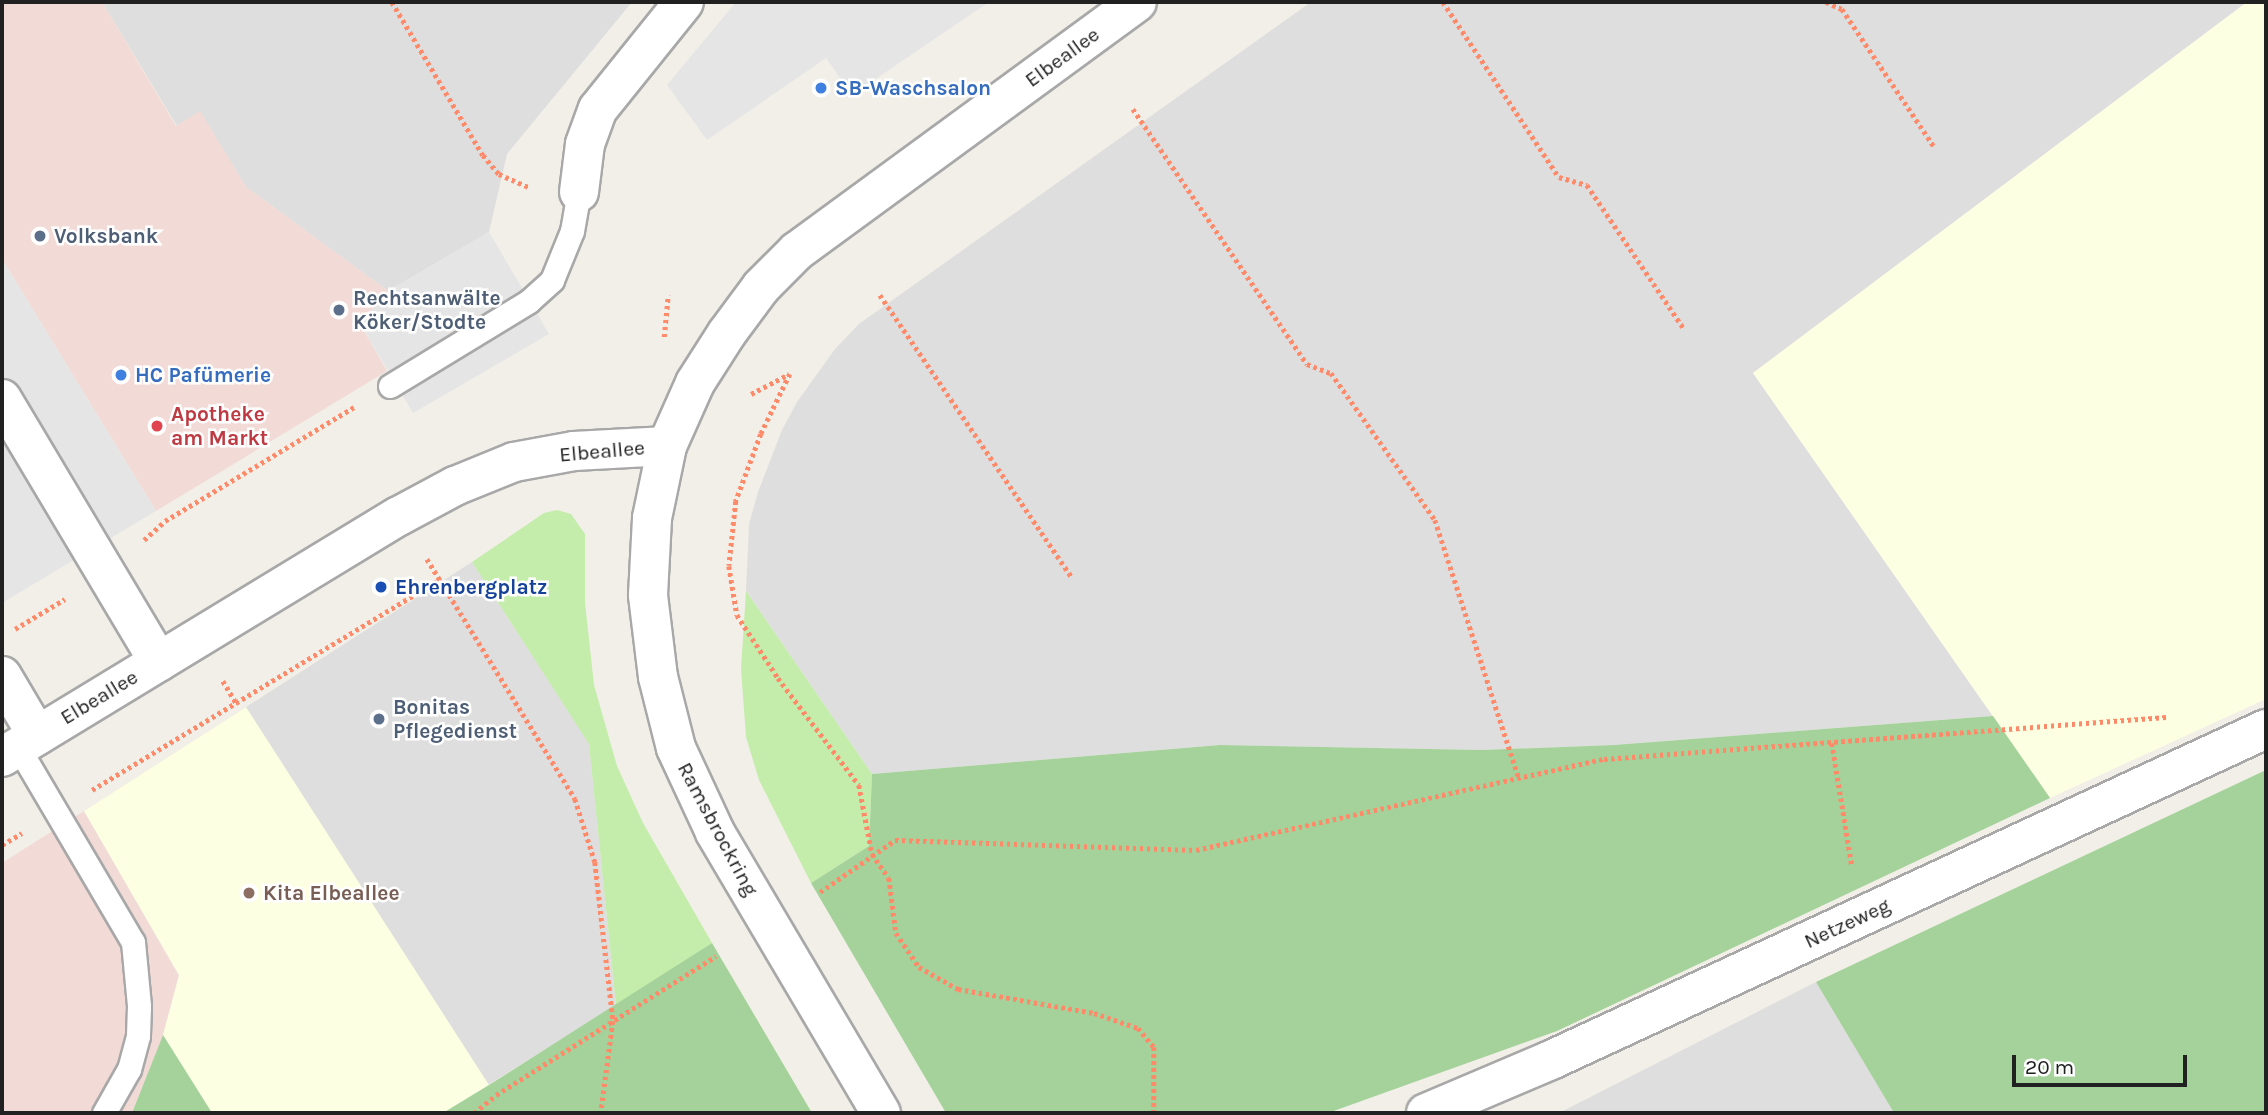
<!DOCTYPE html>
<html>
<head>
<meta charset="utf-8">
<style>
  body { margin:0 }
  #map { position:relative; width:2268px; height:1115px; overflow:hidden; background:#f1efe7; font-family:Karla,sans-serif }
  div>[style] { position:absolute }
  .residential>* { inset:0; background:#dfdede }
  .commercial>* { inset:0; background:#f2dad6 }
  .education>* { inset:0; background:#fcffe2 }
  .grass>* { inset:0; background:#c4edab }
  .forest>* { inset:0; background:#a4d29a }
  .parking>* { inset:0; background:#e5e5e5 }
  .path>* { height:4.5px; margin-top:-2.25px; transform-origin:0; background:repeating-linear-gradient(90deg,#ff8a6a 0 3.5px,transparent 0 7px) }
  .roads { filter:drop-shadow(2px 0 #a8a8a8) drop-shadow(-2px 0 #a8a8a8) drop-shadow(0 2px #a8a8a8) drop-shadow(0 -2px #a8a8a8) }
  .lane>* { height:23px; margin:-11.5px; padding:0 11.5px; transform-origin:11.5px; border-radius:11.5px; background:#fff }
  .street>* { height:38px; margin:-19px; padding:0 19px; transform-origin:19px; border-radius:19px; background:#fff }
  .dots>* { width:19px; height:19px; translate:-50% -50%; box-sizing:border-box; border:4px solid #fff; border-radius:50% }
  span { translate:-50% -50%; white-space:nowrap; text-align:center; line-height:1.15; -webkit-text-stroke:5px #fff; paint-order:stroke }
  .street-label { font-size:21px; color:#212121 }
  .shop-label { font-size:21px; color:#366cbe; font-weight:700 }
  .left { translate:0 -50%; text-align:left }
  .service-label { font-size:21px; color:#4e5e75; font-weight:700 }
  .health-label { font-size:21px; color:#be3a42; font-weight:700 }
  .transit-label { font-size:21px; color:#164399; font-weight:700 }
  .education-label { font-size:21px; color:#785e54; font-weight:700 }
  .frame { position:absolute; inset:0; border:4px solid #212121; pointer-events:none }
  .scale { position:absolute; left:2012px; top:1055px; width:175px; height:32px; box-sizing:border-box; border:4px solid #212121; border-top:0; padding-left:9px; font-size:21px; line-height:24px; white-space:nowrap; color:#212121; -webkit-text-stroke:5px #fff; paint-order:stroke }
</style>
</head>
<body>
<div id="map">
  <div class="residential">
    <i style="clip-path:polygon(102px 2px,632px 2px,507px 154px,489px 232px,388px 291px,246px 187px,200px 112px,177px 126px)"></i>
    <i style="clip-path:polygon(1311px 2px,2247px 2px,1753px 373px,1993px 716px,1614px 745px,1481px 750px,1220px 745px,872px 774px,746px 591px,749px 524px,758px 492px,782px 430px,797px 402px,835px 349px,859px 324px)"></i>
    <i style="clip-path:polygon(472px 562px,589px 743px,616px 1005px,443px 1113px,212px 1113px,163px 1035px,179px 975px,84px 811px)"></i>
    <i style="clip-path:polygon(1816px 982px,1894px 1113px,1559px 1113px)"></i>
  </div>
  <div class="commercial">
    <i style="clip-path:polygon(2px 2px,102px 2px,176px 126px,200px 111px,246px 187px,388px 291px,360px 324px,387px 371px,156px 511px,2px 259px)"></i>
    <i style="clip-path:polygon(84px 811px,179px 976px,163px 1035px,132px 1113px,2px 1113px,2px 863px)"></i>
  </div>
  <div class="education">
    <i style="clip-path:polygon(2247px 2px,2266px 2px,2266px 699px,2050px 798px,1753px 373px)"></i>
    <i style="clip-path:polygon(246px 707px,489px 1085px,443px 1113px,212px 1113px,163px 1035px,179px 975px,84px 811px)"></i>
  </div>
  <div class="grass">
    <i style="clip-path:polygon(557px 510px,571px 514px,585px 534px,585px 603px,594px 685px,617px 766px,643px 823px,712px 943px,616px 1005px,589px 744px,472px 562px,544px 513px)"></i>
    <i style="clip-path:polygon(746px 591px,872px 774px,869px 846px,811px 883px,759px 780px,746px 737px,741px 669px)"></i>
  </div>
  <div class="forest">
    <i style="clip-path:polygon(1993px 716px,2050px 798px,1557px 1031px,1328px 1113px,946px 1113px,811px 883px,869px 846px,872px 774px,1220px 745px,1481px 750px,1614px 745px)"></i>
    <i style="clip-path:polygon(2266px 770px,2266px 1113px,1894px 1113px,1816px 982px)"></i>
    <i style="clip-path:polygon(712px 943px,812px 1113px,443px 1113px,489px 1085px)"></i>
    <i style="clip-path:polygon(163px 1035px,212px 1113px,132px 1113px)"></i>
  </div>
  <div class="parking">
    <i style="clip-path:polygon(736px 2px,989px 2px,852px 95px,826px 58px,707px 140px,667px 85px)"></i>
    <i style="clip-path:polygon(489px 232px,549px 334px,413px 413px,360px 324px,388px 291px)"></i>
    <i style="clip-path:polygon(2px 259px,156px 511px,2px 603px)"></i>
  </div>
  <div class="path">
    <i style="left:392px;top:2px;width:178px;rotate:59.3deg"></i>
    <i style="left:483px;top:155px;width:25px;rotate:50deg"></i>
    <i style="left:499px;top:174px;width:34px;rotate:24deg"></i>
    <i style="left:1443px;top:2px;width:210px;rotate:56.5deg"></i>
    <i style="left:1559px;top:177px;width:29px;rotate:16deg"></i>
    <i style="left:1587px;top:185px;width:174px;rotate:56deg"></i>
    <i style="left:1826px;top:2px;width:17px;rotate:24deg"></i>
    <i style="left:1842px;top:9px;width:167px;rotate:56.2deg"></i>
    <i style="left:1133px;top:109px;width:309px;rotate:55.7deg"></i>
    <i style="left:1307px;top:364px;width:26px;rotate:21deg"></i>
    <i style="left:1331px;top:373px;width:180px;rotate:54.7deg"></i>
    <i style="left:1435px;top:520px;width:271px;rotate:72deg"></i>
    <i style="left:880px;top:295px;width:342px;rotate:55.8deg"></i>
    <i style="left:664px;top:337px;width:42px;rotate:-84.6deg"></i>
    <i style="left:790px;top:374px;width:67px;rotate:115.8deg"></i>
    <i style="left:761px;top:434px;width:72px;rotate:110.5deg"></i>
    <i style="left:736px;top:501px;width:65px;rotate:96.1deg"></i>
    <i style="left:729px;top:566px;width:50px;rotate:80.7deg"></i>
    <i style="left:737px;top:615px;width:75px;rotate:56.9deg"></i>
    <i style="left:778px;top:678px;width:134px;rotate:52.9deg"></i>
    <i style="left:859px;top:785px;width:70px;rotate:79.3deg"></i>
    <i style="left:872px;top:854px;width:29px;rotate:55deg"></i>
    <i style="left:889px;top:878px;width:55px;rotate:82.7deg"></i>
    <i style="left:896px;top:933px;width:41px;rotate:55.9deg"></i>
    <i style="left:919px;top:967px;width:45px;rotate:29.4deg"></i>
    <i style="left:958px;top:989px;width:138px;rotate:10deg"></i>
    <i style="left:1094px;top:1013px;width:46px;rotate:18.8deg"></i>
    <i style="left:1138px;top:1028px;width:25px;rotate:50deg"></i>
    <i style="left:1154px;top:1047px;width:66px;rotate:90deg"></i>
    <i style="left:751px;top:394px;width:43px;rotate:-27.8deg"></i>
    <i style="left:144px;top:540px;width:28px;rotate:-42deg"></i>
    <i style="left:165px;top:521px;width:223px;rotate:-31.1deg"></i>
    <i style="left:427px;top:559px;width:282px;rotate:58.3deg"></i>
    <i style="left:575px;top:799px;width:66px;rotate:72.4deg"></i>
    <i style="left:595px;top:862px;width:160px;rotate:83.5deg"></i>
    <i style="left:613px;top:1021px;width:93px;rotate:97.4deg"></i>
    <i style="left:15px;top:629px;width:58px;rotate:-31deg"></i>
    <i style="left:223px;top:681px;width:26px;rotate:59deg"></i>
    <i style="left:1832px;top:743px;width:125px;rotate:80.8deg"></i>
    <i style="left:92px;top:790px;width:408px;rotate:-31.2deg"></i>
    <i style="left:2px;top:845px;width:23px;rotate:-31deg"></i>
    <i style="left:820px;top:892px;width:91px;rotate:-34.7deg"></i>
    <i style="left:895px;top:840px;width:301px;rotate:1.9deg"></i>
    <i style="left:1196px;top:850px;width:418px;rotate:-12.6deg"></i>
    <i style="left:1604px;top:759px;width:564px;rotate:-4.27deg"></i>
    <i style="left:474px;top:1113px;width:28px;rotate:-39deg"></i>
    <i style="left:496px;top:1095px;width:260px;rotate:-32.3deg"></i>
  </div>
  <div class="roads">
    <div class="lane">
      <i style="left:390px;top:386px;width:163px;rotate:-31.4deg"></i>
      <i style="left:529px;top:301px;width:31px;rotate:-42deg"></i>
      <i style="left:552px;top:280px;width:53px;rotate:-67.8deg"></i>
      <i style="left:572px;top:231px;width:40px;rotate:-80deg"></i>
      <i style="left:18px;top:747px;width:226px;rotate:59.5deg"></i>
      <i style="left:133px;top:942px;width:64px;rotate:84.6deg"></i>
      <i style="left:139px;top:1006px;width:30px;rotate:92deg"></i>
      <i style="left:138px;top:1036px;width:34px;rotate:105deg"></i>
      <i style="left:129px;top:1069px;width:51px;rotate:119.6deg"></i>
    </div>
    <div class="street">
      <i style="left:579px;top:192px;width:48px;rotate:-82.9deg"></i>
      <i style="left:585px;top:144px;width:37px;rotate:-70deg"></i>
      <i style="left:598px;top:109px;width:137px;rotate:-51.2deg"></i>
      <i style="left:2px;top:399px;width:306px;rotate:59.2deg"></i>
      <i style="left:2px;top:676px;width:69px;rotate:59.3deg"></i>
      <i style="left:2px;top:757px;width:464px;rotate:-31.3deg"></i>
      <i style="left:399px;top:516px;width:64px;rotate:-28.2deg"></i>
      <i style="left:455px;top:486px;width:64px;rotate:-22.1deg"></i>
      <i style="left:514px;top:462px;width:61px;rotate:-10.4deg"></i>
      <i style="left:574px;top:451px;width:93px;rotate:-3.1deg"></i>
      <i style="left:881px;top:1113px;width:326px;rotate:-120.6deg"></i>
      <i style="left:715px;top:832px;width:93px;rotate:-114.9deg"></i>
      <i style="left:676px;top:748px;width:73px;rotate:-104.2deg"></i>
      <i style="left:658px;top:677px;width:83px;rotate:-97deg"></i>
      <i style="left:648px;top:595px;width:77px;rotate:-87deg"></i>
      <i style="left:652px;top:518px;width:74px;rotate:-78.2deg"></i>
      <i style="left:667px;top:446px;width:69px;rotate:-66deg"></i>
      <i style="left:695px;top:383px;width:59px;rotate:-57.4deg"></i>
      <i style="left:727px;top:333px;width:57px;rotate:-53.5deg"></i>
      <i style="left:761px;top:287px;width:51px;rotate:-45deg"></i>
      <i style="left:797px;top:251px;width:421px;rotate:-36.2deg"></i>
      <i style="left:1426px;top:1113px;width:136px;rotate:-23deg"></i>
      <i style="left:1551px;top:1060px;width:788px;rotate:-24.84deg"></i>
    </div>
  </div>
  <div class="dots">
    <i style="left:821px;top:88px;background:#3f7fe0"></i>
    <i style="left:40px;top:236px;background:#5c6f8a"></i>
    <i style="left:339px;top:310px;background:#5c6f8a"></i>
    <i style="left:121px;top:375px;background:#3f7fe0"></i>
    <i style="left:157px;top:426px;background:#e0444e"></i>
    <i style="left:381px;top:587px;background:#1a4fb4"></i>
    <i style="left:379px;top:719px;background:#5c6f8a"></i>
    <i style="left:249px;top:893px;background:#8d6e63"></i>
  </div>
  <div class="street-label">
    <span style="left:1062px;top:57px;rotate:-36deg">Elbeallee</span>
    <span style="left:602px;top:451px;rotate:-5deg">Elbeallee</span>
    <span style="left:99px;top:697px;rotate:-31deg">Elbeallee</span>
    <span style="left:718px;top:829px;rotate:62deg">Ramsbrockring</span>
    <span style="left:1847px;top:923px;rotate:-25deg">Netzeweg</span>
  </div>
  <div class="shop-label">
    <span class="left" style="left:835px;top:88px">SB-Waschsalon</span>
    <span class="left" style="left:135px;top:375px">HC Pafümerie</span>
  </div>
  <div class="service-label">
    <span class="left" style="left:54px;top:236px">Volksbank</span>
    <span class="left" style="left:353px;top:310px">Rechtsanwälte<br>Köker/Stodte</span>
    <span class="left" style="left:393px;top:719px">Bonitas<br>Pflegedienst</span>
  </div>
  <div class="health-label">
    <span class="left" style="left:171px;top:426px">Apotheke<br>am Markt</span>
  </div>
  <div class="transit-label">
    <span class="left" style="left:395px;top:587px">Ehrenbergplatz</span>
  </div>
  <div class="education-label">
    <span class="left" style="left:263px;top:893px">Kita Elbeallee</span>
  </div>
  <div class="frame"></div>
  <div class="scale">20 m</div>
</div>
</body>
</html>
